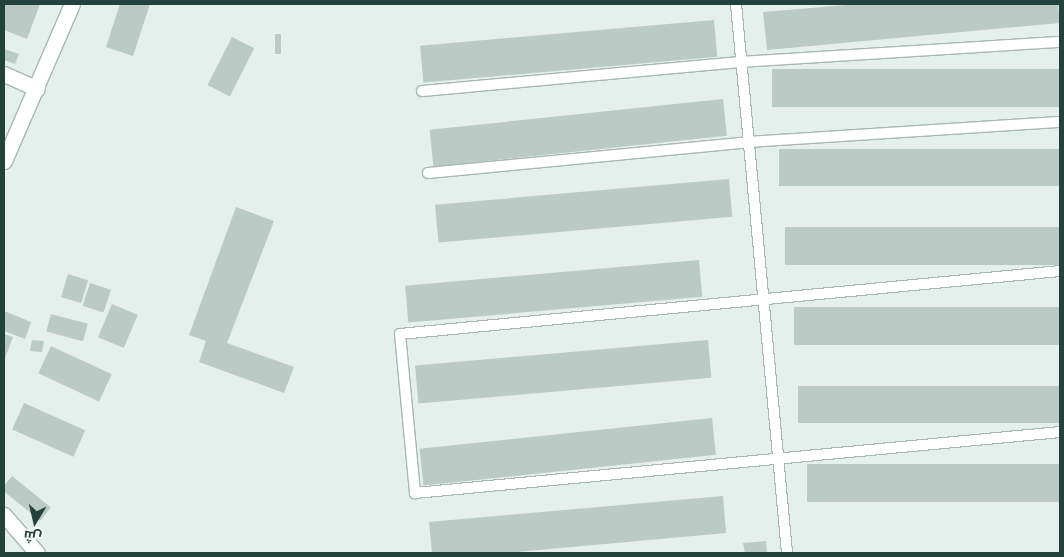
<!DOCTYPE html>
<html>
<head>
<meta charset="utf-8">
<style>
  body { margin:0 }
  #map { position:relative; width:1064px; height:557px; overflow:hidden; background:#e5efeb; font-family:"Golos Text",Cairo,sans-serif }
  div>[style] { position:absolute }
  .building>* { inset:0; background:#bacac4; transform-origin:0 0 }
  .roads { filter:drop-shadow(1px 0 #a7b8b3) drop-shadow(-1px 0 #a7b8b3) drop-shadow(0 1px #a7b8b3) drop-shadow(0 -1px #a7b8b3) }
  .service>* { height:10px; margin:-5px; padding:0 5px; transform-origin:5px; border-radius:5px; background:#fff }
  .minor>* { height:15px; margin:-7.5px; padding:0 7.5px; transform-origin:7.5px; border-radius:7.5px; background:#fff }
  .secondary>* { height:15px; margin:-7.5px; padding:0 7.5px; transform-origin:7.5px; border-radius:7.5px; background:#fff }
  span { translate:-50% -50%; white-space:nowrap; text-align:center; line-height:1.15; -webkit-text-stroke:4.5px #f6fbf9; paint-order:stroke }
  .frame { position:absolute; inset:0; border:5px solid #23423b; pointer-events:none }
  .north { position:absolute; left:10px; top:497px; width:50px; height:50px; -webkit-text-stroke:4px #f6fbf9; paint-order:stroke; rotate:189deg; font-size:14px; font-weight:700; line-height:20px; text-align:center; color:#23423b }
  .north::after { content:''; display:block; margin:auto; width:18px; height:22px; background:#23423b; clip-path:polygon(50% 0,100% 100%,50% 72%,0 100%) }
</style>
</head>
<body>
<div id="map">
  <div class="building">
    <i style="clip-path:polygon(4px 4px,40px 4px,27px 39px,4px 30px)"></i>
    <i style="clip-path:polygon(120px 4px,150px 4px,133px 56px,106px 47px)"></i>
    <i style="clip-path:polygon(858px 4px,1058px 4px,1060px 23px,767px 50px,763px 12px)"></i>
    <i style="left:714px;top:20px;width:37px;height:295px;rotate:85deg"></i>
    <i style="left:275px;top:34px;width:6px;height:20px"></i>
    <i style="left:232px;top:37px;width:25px;height:54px;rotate:27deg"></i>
    <i style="clip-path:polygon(4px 49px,19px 54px,15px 64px,4px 60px)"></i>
    <i style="left:1060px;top:69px;width:38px;height:288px;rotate:90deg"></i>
    <i style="left:723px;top:99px;width:37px;height:295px;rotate:84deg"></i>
    <i style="left:1060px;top:149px;width:37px;height:281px;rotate:90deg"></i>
    <i style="left:729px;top:179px;width:38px;height:295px;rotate:85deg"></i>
    <i style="clip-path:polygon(236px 207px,274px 221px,227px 343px,294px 367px,284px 393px,199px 362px,206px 341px,189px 335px)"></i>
    <i style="left:1060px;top:227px;width:38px;height:275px;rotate:90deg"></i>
    <i style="left:699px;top:260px;width:37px;height:295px;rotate:85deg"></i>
    <i style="left:68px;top:274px;width:21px;height:24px;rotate:17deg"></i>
    <i style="left:90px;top:283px;width:22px;height:24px;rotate:18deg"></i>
    <i style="left:112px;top:304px;width:28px;height:36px;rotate:23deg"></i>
    <i style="left:1060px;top:307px;width:38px;height:266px;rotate:90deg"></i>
    <i style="clip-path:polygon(4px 311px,31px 322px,25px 339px,4px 331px)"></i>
    <i style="left:51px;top:314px;width:38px;height:18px;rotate:15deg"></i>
    <i style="clip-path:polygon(4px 334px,13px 337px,4px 361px)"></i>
    <i style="clip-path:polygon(32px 340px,44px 341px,42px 352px,30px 351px)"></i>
    <i style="left:708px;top:340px;width:38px;height:294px;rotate:85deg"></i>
    <i style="left:51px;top:346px;width:67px;height:30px;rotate:25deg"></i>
    <i style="left:1060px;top:386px;width:37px;height:262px;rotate:90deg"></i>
    <i style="left:24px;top:403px;width:67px;height:29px;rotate:24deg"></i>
    <i style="left:712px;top:418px;width:37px;height:294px;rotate:84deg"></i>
    <i style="left:1060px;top:464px;width:38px;height:253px;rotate:90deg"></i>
    <i style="left:12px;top:476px;width:50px;height:17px;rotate:39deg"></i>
    <i style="clip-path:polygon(723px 496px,726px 533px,504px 553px,432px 553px,429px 522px)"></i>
    <i style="clip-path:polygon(766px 541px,767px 553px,745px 553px,743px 543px)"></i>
  </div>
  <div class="roads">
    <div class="service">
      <i style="left:736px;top:4px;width:551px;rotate:84.69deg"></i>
      <i style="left:422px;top:91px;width:320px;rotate:-5.2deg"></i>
      <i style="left:741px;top:62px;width:320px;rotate:-3.6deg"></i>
      <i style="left:428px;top:173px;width:322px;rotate:-5.5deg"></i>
      <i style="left:749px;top:142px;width:312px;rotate:-3.7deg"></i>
      <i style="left:1060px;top:271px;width:663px;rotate:174.55deg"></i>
      <i style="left:400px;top:334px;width:160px;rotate:84.6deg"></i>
      <i style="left:415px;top:493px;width:648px;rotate:-5.4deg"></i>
    </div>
    <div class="minor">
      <i style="left:4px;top:74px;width:36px;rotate:24deg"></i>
      <i style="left:4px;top:515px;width:50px;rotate:49deg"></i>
    </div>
    <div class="secondary">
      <i style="left:4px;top:161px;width:171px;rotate:-66.6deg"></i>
    </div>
  </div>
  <div class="frame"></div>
  <div class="north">ش</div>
</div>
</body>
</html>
